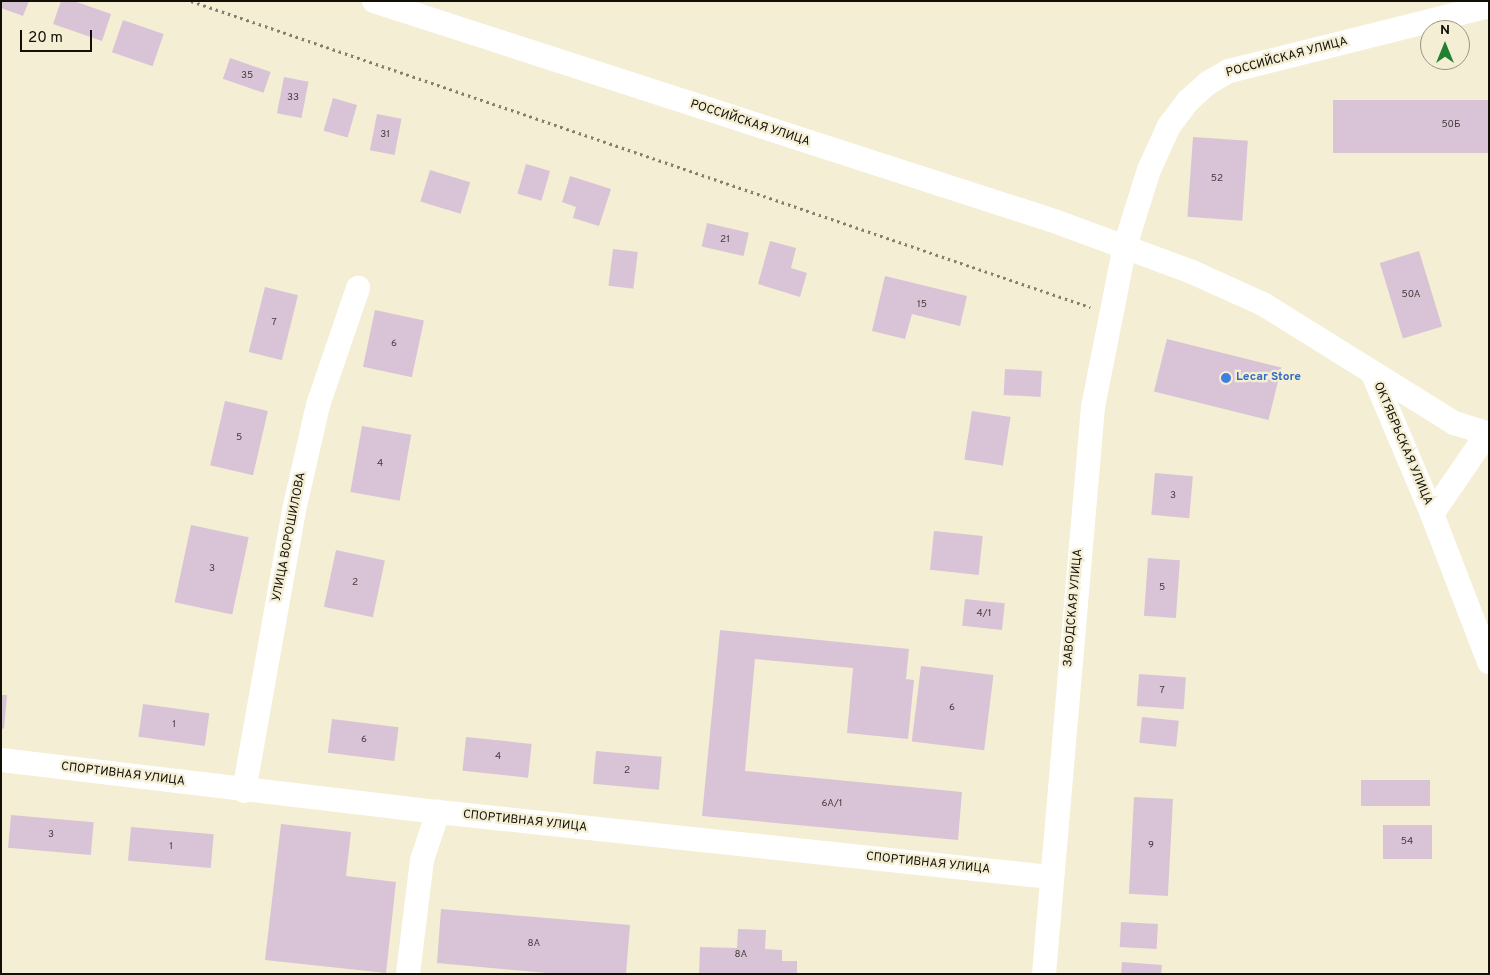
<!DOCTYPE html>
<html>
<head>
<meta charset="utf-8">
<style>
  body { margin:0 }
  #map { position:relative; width:1490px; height:975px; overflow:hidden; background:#f4eed4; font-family:Overpass,sans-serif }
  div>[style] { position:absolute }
  .building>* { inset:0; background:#d9c4d7; transform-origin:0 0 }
  .path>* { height:3px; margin-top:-1.5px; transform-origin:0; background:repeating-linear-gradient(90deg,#84806e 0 2.5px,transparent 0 6.5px) }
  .minor>* { height:24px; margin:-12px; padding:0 12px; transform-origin:12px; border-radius:12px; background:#fff }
  .dots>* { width:14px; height:14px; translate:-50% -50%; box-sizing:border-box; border:2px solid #f4eed4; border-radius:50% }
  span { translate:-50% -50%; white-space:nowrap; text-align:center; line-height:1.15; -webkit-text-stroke:4.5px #f4eed4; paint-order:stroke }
  .number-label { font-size:10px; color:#433c3a }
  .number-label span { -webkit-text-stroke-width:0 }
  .street-label { font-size:12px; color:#110f06 }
  .shop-label { font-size:12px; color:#366cbe; font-weight:700 }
  .left { translate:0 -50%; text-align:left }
  .frame { position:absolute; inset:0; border:2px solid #110f06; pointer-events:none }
  .north { position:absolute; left:1420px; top:20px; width:50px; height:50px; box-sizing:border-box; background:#f4eed4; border:1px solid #999582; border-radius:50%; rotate:0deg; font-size:14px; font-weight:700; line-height:20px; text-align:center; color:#110f06 }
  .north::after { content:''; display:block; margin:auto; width:18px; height:22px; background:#228031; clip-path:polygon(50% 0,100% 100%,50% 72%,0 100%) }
  .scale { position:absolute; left:20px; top:30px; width:72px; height:22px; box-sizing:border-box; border:2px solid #110f06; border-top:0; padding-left:6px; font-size:15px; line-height:18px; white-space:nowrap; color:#110f06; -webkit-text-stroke:4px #f4eed4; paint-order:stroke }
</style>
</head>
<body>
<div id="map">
  <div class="building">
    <i style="clip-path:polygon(1px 1px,29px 1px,23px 16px,1px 8px)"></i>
    <i style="clip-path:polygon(61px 1px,74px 1px,111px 14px,102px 41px,53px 24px)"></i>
    <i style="left:123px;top:20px;width:43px;height:34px;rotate:19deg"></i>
    <i style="left:230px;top:58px;width:43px;height:22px;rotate:19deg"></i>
    <i style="left:284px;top:77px;width:25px;height:37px;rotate:11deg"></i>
    <i style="left:333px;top:98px;width:25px;height:34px;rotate:16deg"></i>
    <i style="left:1489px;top:100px;width:53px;height:156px;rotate:90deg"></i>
    <i style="left:377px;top:114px;width:25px;height:37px;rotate:11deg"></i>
    <i style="left:1193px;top:137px;width:55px;height:80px;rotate:4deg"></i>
    <i style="left:526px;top:164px;width:25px;height:31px;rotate:16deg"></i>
    <i style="left:430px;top:170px;width:42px;height:33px;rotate:17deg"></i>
    <i style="clip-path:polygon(570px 176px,611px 189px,599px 226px,573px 218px,576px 207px,562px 202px)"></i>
    <i style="left:707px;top:223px;width:43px;height:24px;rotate:13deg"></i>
    <i style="clip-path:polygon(770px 241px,796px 248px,791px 268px,807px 273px,800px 297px,758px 284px)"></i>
    <i style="left:613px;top:249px;width:25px;height:37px;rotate:7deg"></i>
    <i style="left:1419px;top:251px;width:79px;height:41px;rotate:73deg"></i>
    <i style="clip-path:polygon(885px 276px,967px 296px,960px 326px,912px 314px,905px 339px,872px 331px)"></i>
    <i style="left:265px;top:287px;width:34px;height:67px;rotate:14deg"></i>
    <i style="left:375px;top:310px;width:50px;height:58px;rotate:12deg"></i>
    <i style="left:1167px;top:339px;width:118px;height:54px;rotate:14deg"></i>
    <i style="left:1005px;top:369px;width:37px;height:26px;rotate:3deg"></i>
    <i style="left:225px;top:401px;width:44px;height:66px;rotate:13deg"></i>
    <i style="left:972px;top:411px;width:39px;height:49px;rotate:9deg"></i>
    <i style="left:362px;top:426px;width:50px;height:67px;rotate:10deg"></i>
    <i style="left:1155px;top:473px;width:38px;height:42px;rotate:5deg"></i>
    <i style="left:191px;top:525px;width:59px;height:79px;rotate:12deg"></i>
    <i style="left:934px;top:531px;width:49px;height:39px;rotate:6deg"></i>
    <i style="left:336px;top:550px;width:50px;height:58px;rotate:12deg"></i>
    <i style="left:1148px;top:558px;width:32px;height:58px;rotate:4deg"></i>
    <i style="left:965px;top:599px;width:40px;height:27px;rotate:6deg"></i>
    <i style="clip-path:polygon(720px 630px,909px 649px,906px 679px,914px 680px,908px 739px,847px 733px,853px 668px,755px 659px,745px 771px,962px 792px,958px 840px,702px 816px)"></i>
    <i style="left:921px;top:666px;width:73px;height:76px;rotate:7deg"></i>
    <i style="left:1139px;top:674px;width:47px;height:32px;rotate:4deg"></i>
    <i style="clip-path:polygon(1px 695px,7px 695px,4px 729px,1px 728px)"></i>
    <i style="left:143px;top:704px;width:67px;height:33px;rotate:8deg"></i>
    <i style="left:1142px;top:717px;width:37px;height:26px;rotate:6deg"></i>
    <i style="left:332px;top:719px;width:67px;height:34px;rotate:7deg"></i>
    <i style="left:466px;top:737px;width:66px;height:34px;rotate:6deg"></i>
    <i style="left:596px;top:751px;width:66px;height:33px;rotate:5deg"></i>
    <i style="left:1430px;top:780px;width:26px;height:69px;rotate:90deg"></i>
    <i style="left:1134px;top:797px;width:39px;height:97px;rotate:3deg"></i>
    <i style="left:11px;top:815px;width:83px;height:33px;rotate:5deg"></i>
    <i style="clip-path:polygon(281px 824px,351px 832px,346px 876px,396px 882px,386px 973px,265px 960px)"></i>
    <i style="left:1383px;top:825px;width:49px;height:34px"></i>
    <i style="left:131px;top:827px;width:83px;height:34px;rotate:5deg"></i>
    <i style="clip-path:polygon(441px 909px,630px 925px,626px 974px,558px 974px,437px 963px)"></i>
    <i style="left:1121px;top:922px;width:37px;height:25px;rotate:3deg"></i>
    <i style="clip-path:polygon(738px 929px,766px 930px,765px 949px,782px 950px,782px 961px,797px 961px,797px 974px,699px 974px,700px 947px,737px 948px)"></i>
    <i style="clip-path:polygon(1122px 962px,1162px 965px,1161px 974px,1121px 974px)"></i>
  </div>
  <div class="path">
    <i style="left:191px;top:1px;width:950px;rotate:18.8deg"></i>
  </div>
  <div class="minor">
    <i style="left:374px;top:1px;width:718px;rotate:17.93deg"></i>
    <i style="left:1057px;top:222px;width:144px;rotate:20.3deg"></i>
    <i style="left:1192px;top:272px;width:78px;rotate:24.3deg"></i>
    <i style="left:1263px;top:304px;width:225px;rotate:31.9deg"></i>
    <i style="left:1454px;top:423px;width:37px;rotate:17deg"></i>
    <i style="left:1373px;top:374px;width:152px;rotate:67.1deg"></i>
    <i style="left:1432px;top:514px;width:159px;rotate:68.9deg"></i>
    <i style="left:1432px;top:514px;width:97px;rotate:-55.5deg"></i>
    <i style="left:1px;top:760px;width:440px;rotate:6.8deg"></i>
    <i style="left:438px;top:812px;width:615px;rotate:6.06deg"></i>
    <i style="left:244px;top:791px;width:285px;rotate:-79.9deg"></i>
    <i style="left:294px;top:510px;width:108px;rotate:-77.1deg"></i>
    <i style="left:318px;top:405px;width:124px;rotate:-71.1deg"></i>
    <i style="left:408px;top:974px;width:115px;rotate:-83deg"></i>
    <i style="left:422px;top:860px;width:51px;rotate:-71.6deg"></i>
    <i style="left:1044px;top:974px;width:569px;rotate:-85.06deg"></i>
    <i style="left:1093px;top:407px;width:164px;rotate:-78.8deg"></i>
    <i style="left:1125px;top:246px;width:80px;rotate:-72.5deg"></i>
    <i style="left:1149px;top:170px;width:48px;rotate:-65.6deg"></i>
    <i style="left:1169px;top:126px;width:31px;rotate:-53deg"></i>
    <i style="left:1188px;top:101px;width:27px;rotate:-42deg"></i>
    <i style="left:1208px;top:83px;width:24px;rotate:-30deg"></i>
    <i style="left:1229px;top:71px;width:268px;rotate:-14deg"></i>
  </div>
  <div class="dots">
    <i style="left:1226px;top:378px;background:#3f7fe0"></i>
  </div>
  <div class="number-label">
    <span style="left:247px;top:76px">35</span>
    <span style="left:293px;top:98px">33</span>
    <span style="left:1451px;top:125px">50Б</span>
    <span style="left:385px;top:135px">31</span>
    <span style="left:1217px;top:179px">52</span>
    <span style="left:725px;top:240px">21</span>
    <span style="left:1411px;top:295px">50А</span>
    <span style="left:922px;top:305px">15</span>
    <span style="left:274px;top:323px">7</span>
    <span style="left:394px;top:344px">6</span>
    <span style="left:239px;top:438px">5</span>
    <span style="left:380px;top:464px">4</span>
    <span style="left:1173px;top:496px">3</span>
    <span style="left:212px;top:569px">3</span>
    <span style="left:355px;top:583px">2</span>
    <span style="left:1162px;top:588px">5</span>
    <span style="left:984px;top:614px">4/1</span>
    <span style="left:1162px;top:691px">7</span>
    <span style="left:952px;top:708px">6</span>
    <span style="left:174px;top:725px">1</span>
    <span style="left:364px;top:740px">6</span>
    <span style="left:498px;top:757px">4</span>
    <span style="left:627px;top:771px">2</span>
    <span style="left:832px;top:804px">6А/1</span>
    <span style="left:51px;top:835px">3</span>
    <span style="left:1407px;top:842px">54</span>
    <span style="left:1151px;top:846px">9</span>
    <span style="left:171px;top:847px">1</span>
    <span style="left:534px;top:944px">8А</span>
    <span style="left:741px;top:955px">8А</span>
  </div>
  <div class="street-label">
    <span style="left:1287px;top:58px;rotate:-15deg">РОССИЙСКАЯ УЛИЦА</span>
    <span style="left:750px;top:124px;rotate:18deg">РОССИЙСКАЯ УЛИЦА</span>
    <span style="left:1402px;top:444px;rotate:67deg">ОКТЯБРЬСКАЯ УЛИЦА</span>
    <span style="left:290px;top:537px;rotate:-79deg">УЛИЦА ВОРОШИЛОВА</span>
    <span style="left:1074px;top:608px;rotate:-85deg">ЗАВОДСКАЯ УЛИЦА</span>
    <span style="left:123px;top:775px;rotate:7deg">СПОРТИВНАЯ УЛИЦА</span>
    <span style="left:525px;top:822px;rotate:6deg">СПОРТИВНАЯ УЛИЦА</span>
    <span style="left:928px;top:864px;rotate:6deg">СПОРТИВНАЯ УЛИЦА</span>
  </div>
  <div class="shop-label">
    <span class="left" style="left:1236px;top:378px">Lecar Store</span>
  </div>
  <div class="frame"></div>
  <div class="north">N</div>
  <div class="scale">20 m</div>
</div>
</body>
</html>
